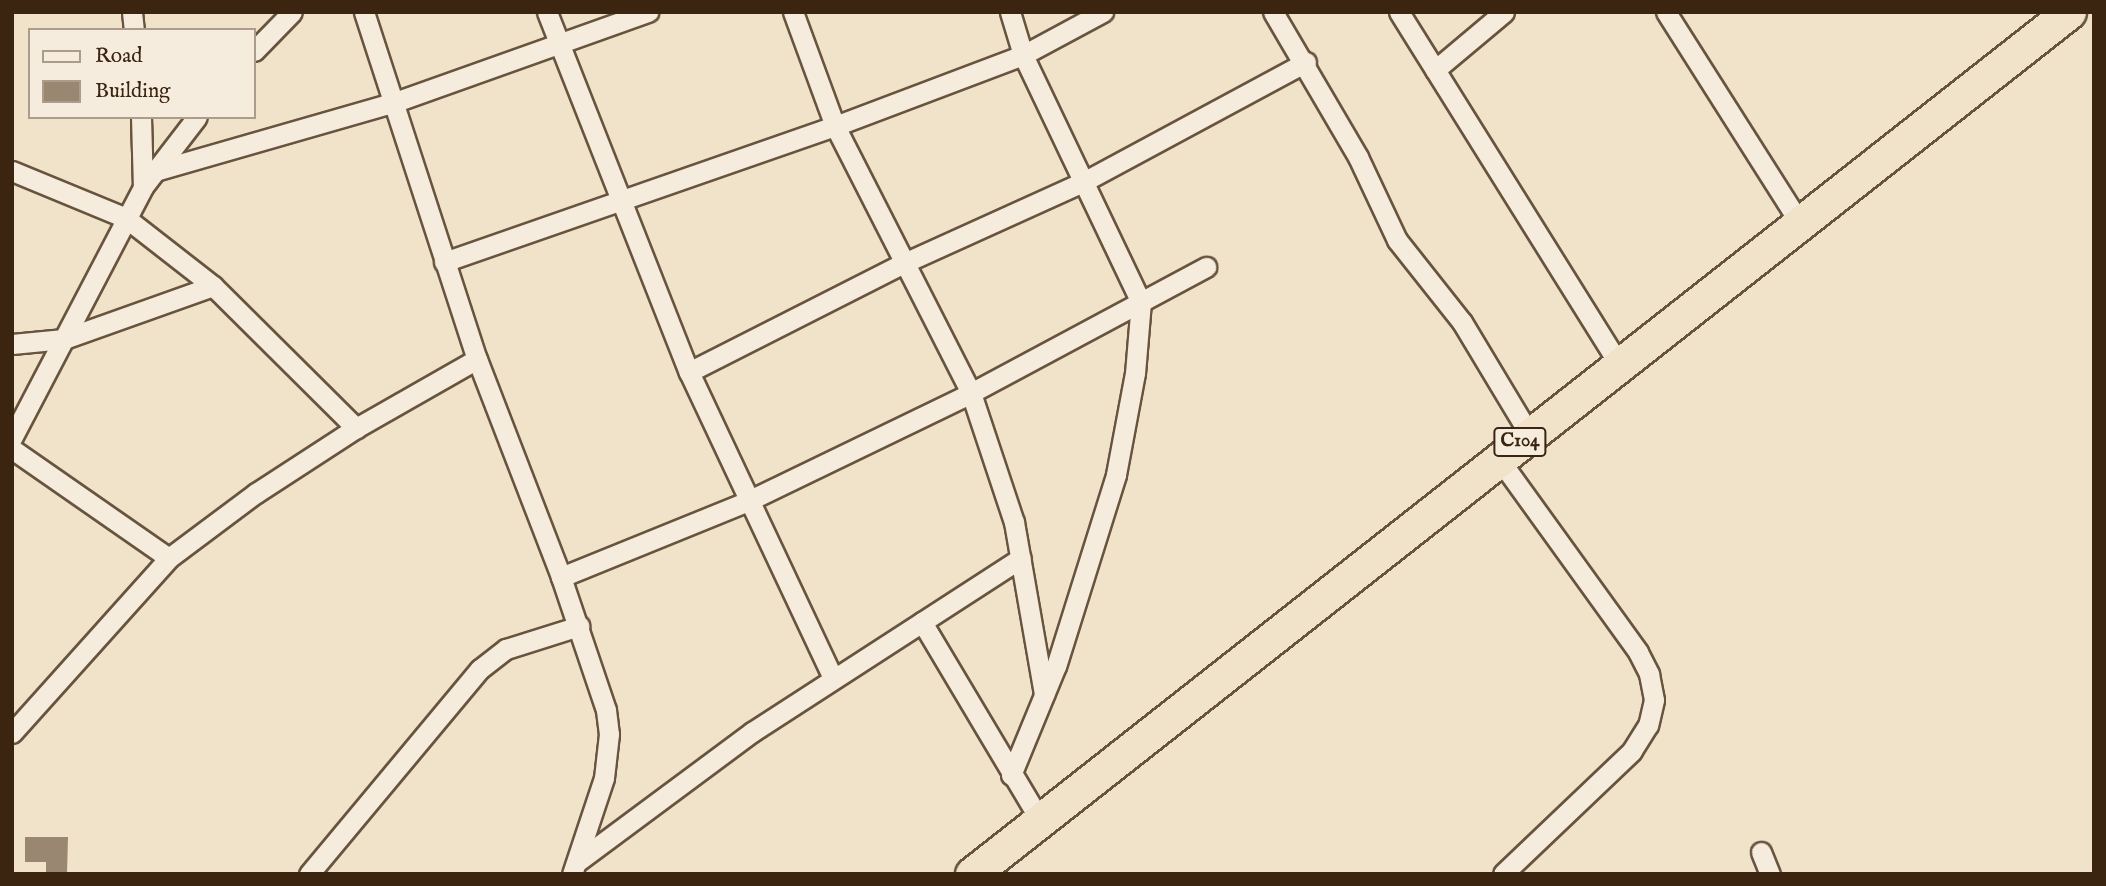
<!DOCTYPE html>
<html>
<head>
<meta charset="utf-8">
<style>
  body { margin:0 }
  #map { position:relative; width:2106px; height:886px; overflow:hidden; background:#f1e2ca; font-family:"IM FELL English",serif }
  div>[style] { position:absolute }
  .building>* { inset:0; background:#9a8771 }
  .roads { filter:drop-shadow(2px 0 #68543e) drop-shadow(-2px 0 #68543e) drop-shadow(0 2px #68543e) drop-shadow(0 -2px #68543e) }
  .street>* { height:19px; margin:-9.5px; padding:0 9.5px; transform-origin:9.5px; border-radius:9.5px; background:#f6ecdd }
  .highway>* { height:33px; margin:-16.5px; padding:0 16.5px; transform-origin:16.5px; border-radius:16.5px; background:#f1e2ca }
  span { translate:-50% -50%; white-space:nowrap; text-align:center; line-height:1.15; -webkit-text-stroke:5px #f6ecdd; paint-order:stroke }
  .shield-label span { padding:2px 5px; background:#f6ecdd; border:2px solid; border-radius:5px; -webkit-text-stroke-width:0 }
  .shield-label { font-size:19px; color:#3b2410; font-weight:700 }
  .frame { position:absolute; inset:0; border:14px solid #3b2410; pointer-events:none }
  .legend { position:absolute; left:28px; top:28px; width:228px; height:91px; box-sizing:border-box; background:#f6ecdd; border:2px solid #ab9c8b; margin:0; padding:9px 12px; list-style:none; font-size:21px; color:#3b2410 }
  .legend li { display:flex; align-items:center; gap:14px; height:35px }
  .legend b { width:35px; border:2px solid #ab9c8b }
</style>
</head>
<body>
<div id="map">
  <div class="building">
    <i style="clip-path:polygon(25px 837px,68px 837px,67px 874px,46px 874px,46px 862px,25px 862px)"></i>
  </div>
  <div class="roads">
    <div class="street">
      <i style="left:132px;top:12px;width:18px;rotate:84deg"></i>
      <i style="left:364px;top:12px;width:365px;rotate:72deg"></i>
      <i style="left:477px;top:359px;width:234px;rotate:68.9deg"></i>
      <i style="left:561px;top:577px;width:140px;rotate:71.3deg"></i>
      <i style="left:606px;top:710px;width:24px;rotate:83deg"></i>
      <i style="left:609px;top:734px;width:44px;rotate:96.5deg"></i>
      <i style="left:604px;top:778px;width:101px;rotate:108.4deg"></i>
      <i style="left:547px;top:12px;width:387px;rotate:68.5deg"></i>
      <i style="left:689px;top:372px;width:338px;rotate:64.8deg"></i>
      <i style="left:793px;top:12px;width:121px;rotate:69.8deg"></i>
      <i style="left:835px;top:126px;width:300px;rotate:63deg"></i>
      <i style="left:971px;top:393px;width:136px;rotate:71.6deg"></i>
      <i style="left:1014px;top:522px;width:175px;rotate:80.1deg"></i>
      <i style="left:1010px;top:12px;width:45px;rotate:73.2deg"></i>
      <i style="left:1023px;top:55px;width:274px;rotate:64.5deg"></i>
      <i style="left:1141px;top:302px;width:71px;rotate:94.8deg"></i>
      <i style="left:1135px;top:373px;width:104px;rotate:100.6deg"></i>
      <i style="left:1116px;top:475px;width:200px;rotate:107.4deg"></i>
      <i style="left:1056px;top:666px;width:118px;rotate:112.4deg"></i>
      <i style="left:1273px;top:12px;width:168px;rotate:59.6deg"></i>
      <i style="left:1358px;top:157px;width:92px;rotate:64.8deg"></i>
      <i style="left:1397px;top:240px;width:105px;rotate:51.6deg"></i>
      <i style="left:1462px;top:322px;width:132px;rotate:59deg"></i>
      <i style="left:1399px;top:12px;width:415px;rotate:58deg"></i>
      <i style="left:1666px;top:12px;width:250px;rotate:57.6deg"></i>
      <i style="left:254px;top:51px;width:54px;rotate:-45.7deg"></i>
      <i style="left:1435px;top:70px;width:90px;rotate:-40deg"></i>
      <i style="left:141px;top:117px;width:70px;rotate:88.4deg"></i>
      <i style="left:12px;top:171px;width:123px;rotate:22.4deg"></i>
      <i style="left:126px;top:218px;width:110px;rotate:38deg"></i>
      <i style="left:155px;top:171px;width:250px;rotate:-16deg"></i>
      <i style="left:395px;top:102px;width:269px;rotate:-19.6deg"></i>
      <i style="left:444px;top:262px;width:414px;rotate:-19.2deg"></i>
      <i style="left:835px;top:126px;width:201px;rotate:-20.7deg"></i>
      <i style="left:1023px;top:55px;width:91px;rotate:-28.3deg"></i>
      <i style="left:12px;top:344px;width:52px;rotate:-5.5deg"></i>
      <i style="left:64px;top:339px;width:158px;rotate:-19.6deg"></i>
      <i style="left:213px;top:286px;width:202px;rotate:44.8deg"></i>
      <i style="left:689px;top:372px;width:239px;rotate:-26.9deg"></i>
      <i style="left:902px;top:264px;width:201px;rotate:-24.4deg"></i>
      <i style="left:1085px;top:181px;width:251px;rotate:-28.3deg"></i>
      <i style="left:12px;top:438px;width:283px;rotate:-62.4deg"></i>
      <i style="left:143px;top:187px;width:88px;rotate:-52.4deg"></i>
      <i style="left:12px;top:449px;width:191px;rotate:34.8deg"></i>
      <i style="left:1499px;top:459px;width:238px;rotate:54.2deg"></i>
      <i style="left:1638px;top:652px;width:25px;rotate:63deg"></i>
      <i style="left:1649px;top:674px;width:26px;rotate:79deg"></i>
      <i style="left:1654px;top:700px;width:26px;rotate:103deg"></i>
      <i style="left:1648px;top:725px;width:31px;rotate:122deg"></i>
      <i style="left:1632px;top:751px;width:178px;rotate:136.4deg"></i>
      <i style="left:561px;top:577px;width:202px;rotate:-22.1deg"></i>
      <i style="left:748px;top:501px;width:248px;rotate:-25.8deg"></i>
      <i style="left:971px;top:393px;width:267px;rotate:-28.2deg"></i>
      <i style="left:922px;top:622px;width:228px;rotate:59.2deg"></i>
      <i style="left:12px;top:733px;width:235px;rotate:-48.1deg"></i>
      <i style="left:169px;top:558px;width:109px;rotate:-36.8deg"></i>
      <i style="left:256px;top:493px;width:119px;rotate:-33deg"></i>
      <i style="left:356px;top:428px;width:139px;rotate:-29.7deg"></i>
      <i style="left:1761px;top:852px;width:24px;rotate:68deg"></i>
      <i style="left:577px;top:862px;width:218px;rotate:-36.6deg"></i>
      <i style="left:752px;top:732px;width:320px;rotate:-32.9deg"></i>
      <i style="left:309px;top:874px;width:267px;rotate:-50.2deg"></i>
      <i style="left:480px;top:669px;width:33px;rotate:-38deg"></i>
      <i style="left:506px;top:649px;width:77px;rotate:-17.5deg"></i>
    </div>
    <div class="highway">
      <i style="left:972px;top:874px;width:1395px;rotate:-38.16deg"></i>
    </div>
  </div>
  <div class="shield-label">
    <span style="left:1520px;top:442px">C104</span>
  </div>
  <div class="frame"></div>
  <ul class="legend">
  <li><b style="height:9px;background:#f6ecdd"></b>Road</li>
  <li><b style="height:19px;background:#9a8771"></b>Building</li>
  </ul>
</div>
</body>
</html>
